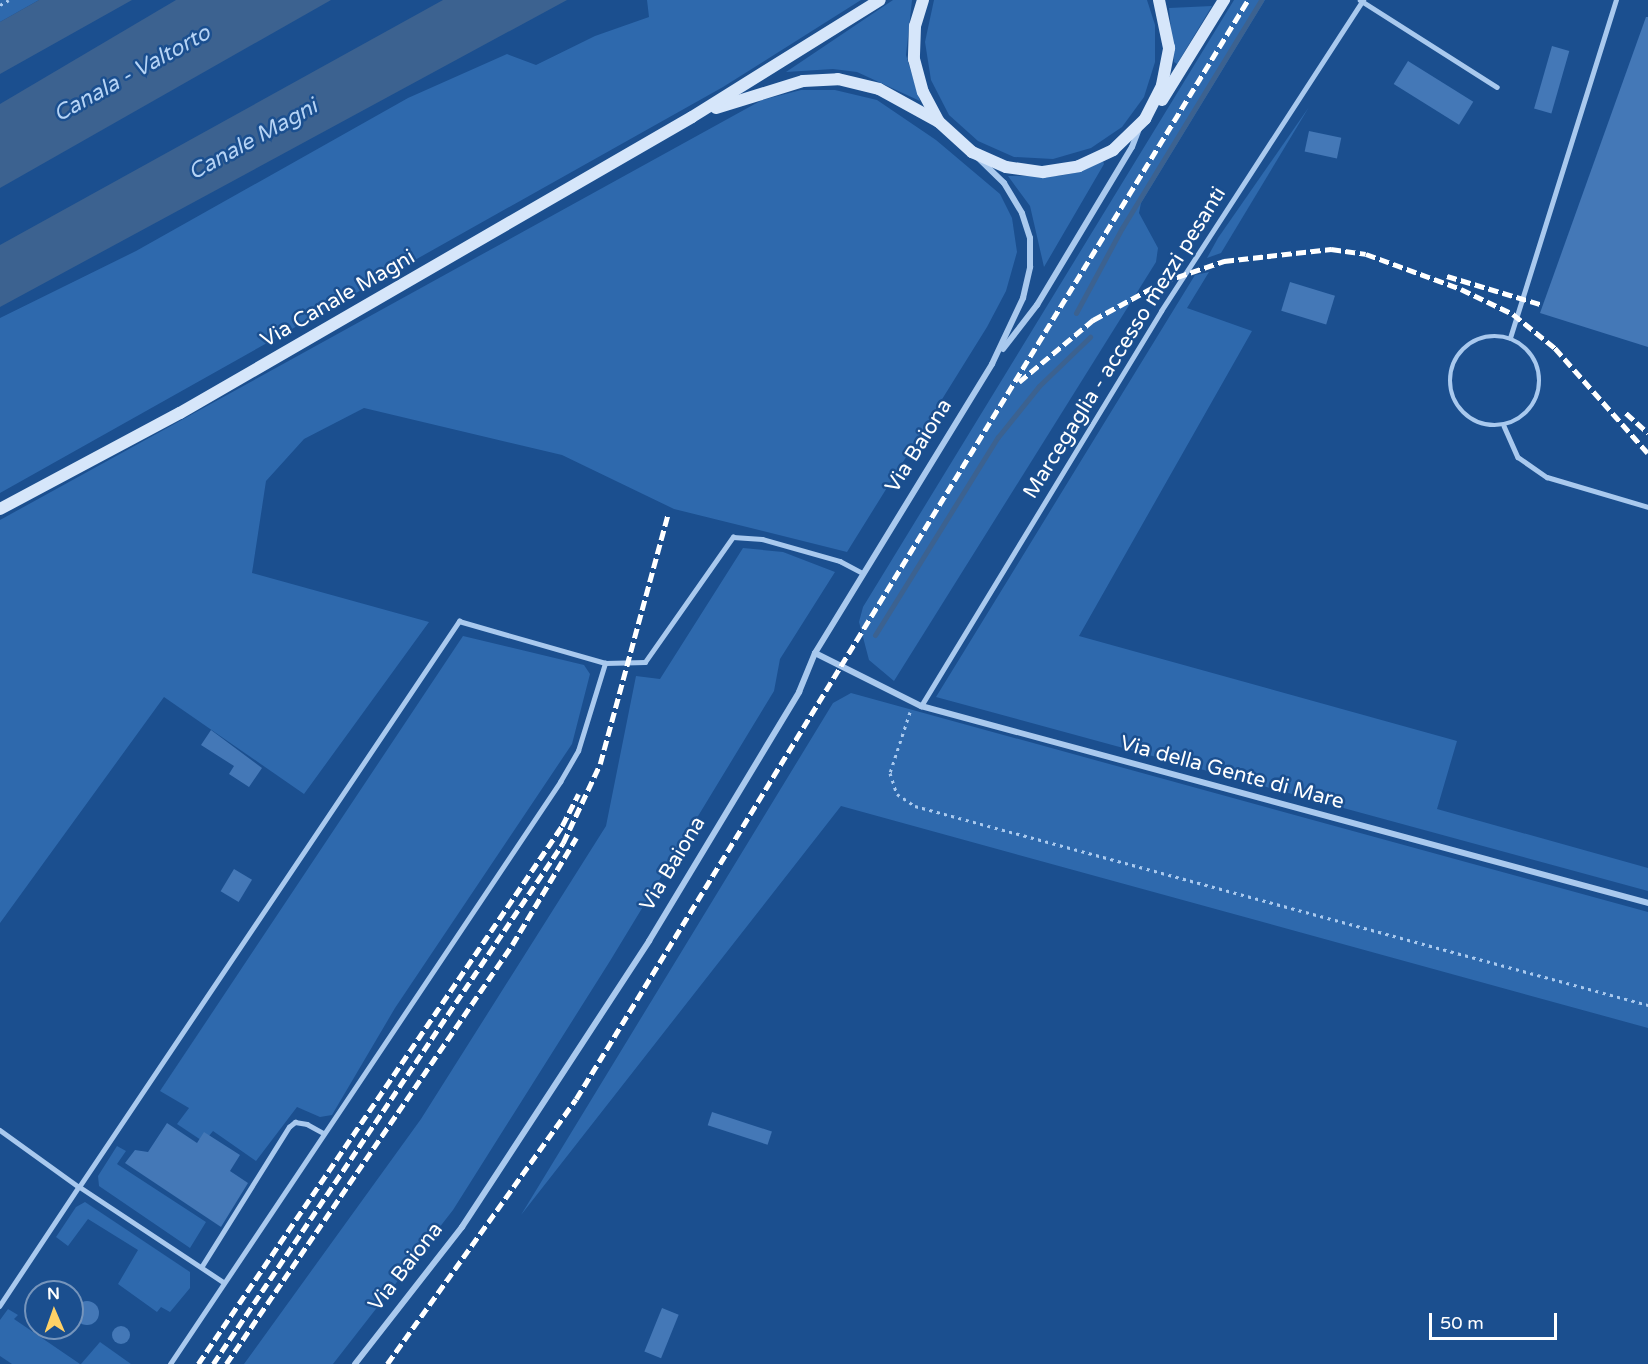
<!DOCTYPE html>
<html>
<head>
<meta charset="utf-8">
<style>
  body { margin:0 }
  #map { position:relative; width:1648px; height:1364px; overflow:hidden; background:#1b4f8f; font-family:"Varela Round",sans-serif }
  div>[style] { position:absolute }
  .green>* { inset:0; background:#2e69ad }
  .water>* { inset:0; background:#3c6290 }
  .stream>* { height:5px; margin:-2.5px; padding:0 2.5px; transform-origin:2.5px; border-radius:2.5px; background:#3c6290 }
  .building>* { inset:0; background:#4478b7; transform-origin:0 0 }
  .round { border-radius:50% }
  .path>* { height:3px; margin-top:-1.5px; transform-origin:0; background:repeating-linear-gradient(90deg,#a9c9ee 0 3px,transparent 0 7.5px) }
  .lane>* { height:4.5px; margin:-2.25px; padding:0 2.25px; transform-origin:2.25px; border-radius:2.25px; background:#a9c9ee }
  .lane>.ring { margin:-2.25px; padding:0; box-sizing:content-box; background:none; border:4.5px solid #a9c9ee; border-radius:50% }
  .street>* { height:6px; margin:-3px; padding:0 3px; transform-origin:3px; border-radius:3px; background:#a9c9ee }
  .secondary>* { height:12px; margin:-6px; padding:0 6px; transform-origin:6px; border-radius:6px; background:#d6e6fa }
  .rail>* { height:4.5px; margin-top:-2.25px; transform-origin:0; background:repeating-linear-gradient(90deg,#fff 0 10px,transparent 0 14.5px) }
  span { translate:-50% -50%; white-space:nowrap; text-align:center; line-height:1.15; -webkit-text-stroke:5px #1b4f8f; paint-order:stroke }
  .street-label { font-size:21px; color:#fff }
  .water-label { font-size:22px; color:#b5d3f5; font-style:italic }
  .north { position:absolute; left:24px; top:1280px; width:60px; height:60px; box-sizing:border-box; background:#1b4f8f; border:2px solid #7695bc; border-radius:50%; rotate:358deg; font-size:16px; font-weight:700; line-height:24px; text-align:center; color:#fff }
  .north::after { content:''; display:block; margin:auto; width:21px; height:27px; background:#ffd166; clip-path:polygon(50% 0,100% 100%,50% 72%,0 100%) }
  .scale { position:absolute; left:1429px; top:1313px; width:128px; height:27px; box-sizing:border-box; border:3px solid #fff; border-top:0; padding-left:8px; font-size:18px; line-height:21px; white-space:nowrap; color:#fff; -webkit-text-stroke:4px #1b4f8f; paint-order:stroke }
</style>
</head>
<body>
<div id="map">
  <div class="green">
    <i style="clip-path:polygon(0 0,39px 0,0 22px)"></i>
    <i style="clip-path:polygon(647px 0,861px 0,723px 87px,0 493px,0 318px,136px 251px,408px 98px,507px 54px,536px 65px,595px 36px,649px 17px)"></i>
    <i style="clip-path:polygon(893px 0,912px 0,906px 55px,920px 101px,857px 72px,833px 69px,786px 72px)"></i>
    <i style="clip-path:polygon(934px 0,1147px 0,1155px 25px,1155px 62px,1144px 97px,1122px 127px,1091px 148px,1053px 159px,1014px 157px,978px 141px,949px 115px,931px 80px,925px 42px)"></i>
    <i style="clip-path:polygon(1234px 0,1265px 0,1141px 203px,1139px 213px,1158px 248px,1156px 262px,894px 681px,869px 660px,859px 622px,863px 607px)"></i>
    <i style="clip-path:polygon(1212px 6px,1177px 64px,1174px 62px,1169px 8px)"></i>
    <i style="clip-path:polygon(801px 90px,835px 90px,877px 100px,936px 140px,1000px 194px,1012px 218px,1017px 252px,1006px 291px,987px 327px,847px 552px,674px 509px,562px 455px,364px 408px,304px 439px,266px 481px,252px 573px,429px 622px,304px 794px,164px 697px,0 923px,0 520px,762px 100px)"></i>
    <i style="clip-path:polygon(1309px 107px,1221px 253px,1207px 258px,1218px 238px)"></i>
    <i style="clip-path:polygon(1103px 161px,1104px 164px,1044px 267px,1030px 206px,1008px 176px,1058px 176px,1080px 172px)"></i>
    <i style="clip-path:polygon(1209px 272px,1187px 308px,1252px 331px,1079px 636px,1457px 741px,1437px 809px,1648px 868px,1648px 891px,936px 697px,1195px 275px)"></i>
    <i style="clip-path:polygon(743px 548px,783px 552px,835px 572px,780px 659px,774px 691px,610px 961px,453px 1210px,333px 1364px,244px 1364px,421px 1119px,606px 826px,636px 676px,660px 679px)"></i>
    <i style="clip-path:polygon(463px 636px,584px 665px,590px 674px,572px 744px,395px 1008px,332px 1115px,320px 1117px,297px 1107px,256px 1161px,213px 1131px,204px 1142px,177px 1124px,189px 1108px,160px 1091px)"></i>
    <i style="clip-path:polygon(851px 693px,1648px 912px,1648px 1028px,841px 806px,521px 1215px,833px 703px)"></i>
    <i style="clip-path:polygon(117px 1146px,126px 1151px,117px 1164px,206px 1222px,190px 1248px,99px 1186px,98px 1176px)"></i>
    <i style="clip-path:polygon(85px 1202px,190px 1272px,190px 1288px,170px 1312px,161px 1307px,157px 1312px,118px 1284px,138px 1250px,88px 1219px,68px 1246px,56px 1237px,76px 1207px)"></i>
    <i style="clip-path:polygon(8px 1309px,18px 1315px,14px 1319px,80px 1364px,12px 1364px,0 1356px,0 1320px)"></i>
    <i style="clip-path:polygon(100px 1342px,131px 1364px,81px 1364px)"></i>
  </div>
  <div class="water">
    <i style="clip-path:polygon(39px 0,132px 0,0 74px,0 22px)"></i>
    <i style="clip-path:polygon(176px 0,331px 0,0 188px,0 104px)"></i>
    <i style="clip-path:polygon(443px 0,567px 0,0 307px,0 245px)"></i>
  </div>
  <div class="stream">
    <i style="left:1076px;top:313px;width:97px;rotate:-61.6deg"></i>
    <i style="left:1122px;top:228px;width:267px;rotate:-58.6deg"></i>
    <i style="left:875px;top:635px;width:233px;rotate:-58.2deg"></i>
    <i style="left:998px;top:437px;width:65px;rotate:-51.2deg"></i>
    <i style="left:1039px;top:386px;width:71px;rotate:-43.9deg"></i>
  </div>
  <div class="building">
    <i style="clip-path:polygon(1646px 17px,1648px 17px,1648px 347px,1540px 313px)"></i>
    <i style="left:1552px;top:46px;width:18px;height:65px;rotate:16deg"></i>
    <i style="left:1408px;top:61px;width:77px;height:27px;rotate:32deg"></i>
    <i style="left:1309px;top:131px;width:33px;height:21px;rotate:12deg"></i>
    <i style="left:1290px;top:282px;width:47px;height:30px;rotate:17deg"></i>
    <i style="clip-path:polygon(211px 730px,262px 768px,249px 787px,229px 774px,234px 766px,201px 745px)"></i>
    <i style="left:234px;top:869px;width:21px;height:26px;rotate:31deg"></i>
    <i style="left:712px;top:1112px;width:63px;height:14px;rotate:18deg"></i>
    <i style="clip-path:polygon(167px 1123px,197px 1143px,204px 1132px,240px 1155px,230px 1171px,248px 1183px,221px 1227px,125px 1163px,135px 1150px,148px 1152px)"></i>
    <i class="round" style="left:75px;top:1301px;width:24px;height:24px"></i>
    <i style="left:662px;top:1308px;width:18px;height:47px;rotate:22deg"></i>
    <i class="round" style="left:112px;top:1326px;width:18px;height:18px"></i>
  </div>
  <div class="path">
    <i style="left:0;top:5px;width:10px;rotate:-29deg"></i>
    <i style="left:910px;top:712px;width:64px;rotate:108.2deg"></i>
    <i style="left:890px;top:773px;width:22px;rotate:72deg"></i>
    <i style="left:897px;top:794px;width:22px;rotate:34deg"></i>
    <i style="left:915px;top:806px;width:760px;rotate:15.19deg"></i>
  </div>
  <div class="lane">
    <i style="left:1360px;top:0;width:162px;rotate:32.4deg"></i>
    <i class="ring" style="left:1450px;top:336px;width:85.5px;height:85.5px"></i>
    <i style="left:1510px;top:338px;width:354px;rotate:-72.6deg"></i>
    <i style="left:1504px;top:426px;width:34px;rotate:66deg"></i>
    <i style="left:1518px;top:457px;width:35px;rotate:35deg"></i>
    <i style="left:1547px;top:477px;width:105px;rotate:16.5deg"></i>
    <i style="left:921px;top:706px;width:462px;rotate:-58.7deg"></i>
    <i style="left:1161px;top:311px;width:371px;rotate:-57deg"></i>
    <i style="left:0;top:1130px;width:97px;rotate:35.8deg"></i>
    <i style="left:79px;top:1187px;width:143px;rotate:123.6deg"></i>
    <i style="left:202px;top:1266px;width:164px;rotate:-58deg"></i>
    <i style="left:289px;top:1127px;width:8px;rotate:-40deg"></i>
    <i style="left:295px;top:1122px;width:12px;rotate:9deg"></i>
    <i style="left:307px;top:1124px;width:18px;rotate:29deg"></i>
    <i style="left:224px;top:1283px;width:174px;rotate:-146.5deg"></i>
    <i style="left:79px;top:1187px;width:682px;rotate:-56.12deg"></i>
    <i style="left:459px;top:621px;width:152px;rotate:16deg"></i>
    <i style="left:170px;top:1364px;width:701px;rotate:-56.17deg"></i>
    <i style="left:560px;top:782px;width:36px;rotate:-60deg"></i>
    <i style="left:578px;top:751px;width:92px;rotate:-72.9deg"></i>
    <i style="left:605px;top:663px;width:40px;rotate:-1.4deg"></i>
    <i style="left:645px;top:662px;width:153px;rotate:-54.9deg"></i>
    <i style="left:733px;top:537px;width:29px;rotate:4deg"></i>
    <i style="left:762px;top:539px;width:81px;rotate:15.8deg"></i>
    <i style="left:840px;top:561px;width:26px;rotate:28deg"></i>
  </div>
  <div class="street">
    <i style="left:1003px;top:349px;width:56px;rotate:-52.3deg"></i>
    <i style="left:1037px;top:305px;width:184px;rotate:-59deg"></i>
    <i style="left:1132px;top:147px;width:19px;rotate:-69deg"></i>
    <i style="left:815px;top:653px;width:119px;rotate:26.6deg"></i>
    <i style="left:921px;top:706px;width:753px;rotate:15.16deg"></i>
    <i style="left:355px;top:1364px;width:174px;rotate:-52deg"></i>
    <i style="left:462px;top:1227px;width:342px;rotate:-56.8deg"></i>
    <i style="left:649px;top:941px;width:291px;rotate:-58.9deg"></i>
    <i style="left:799px;top:692px;width:42px;rotate:-67.7deg"></i>
    <i style="left:815px;top:653px;width:339px;rotate:-58.5deg"></i>
    <i style="left:992px;top:364px;width:73px;rotate:-64.8deg"></i>
    <i style="left:1023px;top:298px;width:32px;rotate:-77deg"></i>
    <i style="left:1030px;top:267px;width:29px;rotate:-90deg"></i>
    <i style="left:1030px;top:238px;width:26px;rotate:-108deg"></i>
    <i style="left:1022px;top:213px;width:35px;rotate:-121deg"></i>
    <i style="left:1004px;top:183px;width:35px;rotate:-136deg"></i>
  </div>
  <div class="secondary">
    <i style="left:923px;top:0;width:27px;rotate:107deg"></i>
    <i style="left:915px;top:26px;width:33px;rotate:92deg"></i>
    <i style="left:914px;top:59px;width:34px;rotate:75deg"></i>
    <i style="left:923px;top:92px;width:34px;rotate:62deg"></i>
    <i style="left:939px;top:122px;width:45px;rotate:42.3deg"></i>
    <i style="left:972px;top:152px;width:37px;rotate:24deg"></i>
    <i style="left:1006px;top:167px;width:37px;rotate:8deg"></i>
    <i style="left:1043px;top:172px;width:36px;rotate:-9deg"></i>
    <i style="left:1079px;top:166px;width:38px;rotate:-25deg"></i>
    <i style="left:1113px;top:150px;width:45px;rotate:-44.1deg"></i>
    <i style="left:1145px;top:119px;width:38px;rotate:-63deg"></i>
    <i style="left:1162px;top:85px;width:38px;rotate:-79deg"></i>
    <i style="left:1169px;top:48px;width:49px;rotate:-101.8deg"></i>
    <i style="left:1162px;top:100px;width:118px;rotate:-58.2deg"></i>
    <i style="left:716px;top:108px;width:91px;rotate:-17.2deg"></i>
    <i style="left:803px;top:81px;width:35px;rotate:-3deg"></i>
    <i style="left:838px;top:79px;width:42px;rotate:13.7deg"></i>
    <i style="left:879px;top:89px;width:68px;rotate:28.8deg"></i>
    <i style="left:0;top:509px;width:204px;rotate:-28.1deg"></i>
    <i style="left:180px;top:413px;width:591px;rotate:-30.03deg"></i>
    <i style="left:692px;top:117px;width:221px;rotate:-31.9deg"></i>
  </div>
  <div class="rail">
    <i style="left:1447px;top:276px;width:100px;rotate:16.8deg"></i>
    <i style="left:1019px;top:382px;width:97px;rotate:-40deg"></i>
    <i style="left:1093px;top:320px;width:80px;rotate:-28.5deg"></i>
    <i style="left:1163px;top:282px;width:65px;rotate:-19deg"></i>
    <i style="left:1224px;top:261px;width:108px;rotate:-6.4deg"></i>
    <i style="left:1331px;top:249px;width:35px;rotate:8deg"></i>
    <i style="left:1366px;top:254px;width:101px;rotate:20.2deg"></i>
    <i style="left:1461px;top:289px;width:58px;rotate:25.7deg"></i>
    <i style="left:1513px;top:314px;width:54px;rotate:39deg"></i>
    <i style="left:1555px;top:348px;width:140px;rotate:48.5deg"></i>
    <i style="left:1626px;top:413px;width:30px;rotate:42deg"></i>
    <i style="left:198px;top:1364px;width:650px;rotate:-55.92deg"></i>
    <i style="left:562px;top:826px;width:36px;rotate:-63deg"></i>
    <i style="left:213px;top:1364px;width:628px;rotate:-56.11deg"></i>
    <i style="left:563px;top:843px;width:87px;rotate:-64.9deg"></i>
    <i style="left:600px;top:764px;width:260px;rotate:-74.8deg"></i>
    <i style="left:226px;top:1364px;width:507px;rotate:-55.68deg"></i>
    <i style="left:512px;top:945px;width:125px;rotate:-59.1deg"></i>
    <i style="left:387px;top:1364px;width:325px;rotate:-54.5deg"></i>
    <i style="left:576px;top:1099px;width:1288px;rotate:-58.56deg"></i>
  </div>
  <div class="street-label">
    <span style="left:338px;top:299px;rotate:-30deg">Via Canale Magni</span>
    <span style="left:1125px;top:343px;rotate:-58deg">Marcegaglia - accesso mezzi pesanti</span>
    <span style="left:919px;top:446px;rotate:-58deg">Via Baiona</span>
    <span style="left:1232px;top:773px;rotate:15deg">Via della Gente di Mare</span>
    <span style="left:673px;top:864px;rotate:-59deg">Via Baiona</span>
    <span style="left:406px;top:1267px;rotate:-52deg">Via Baiona</span>
  </div>
  <div class="water-label">
    <span style="left:132px;top:74px;rotate:-29deg">Canala - Valtorto</span>
    <span style="left:253px;top:140px;rotate:-29deg">Canale Magni</span>
  </div>
  <div class="north">N</div>
  <div class="scale">50 m</div>
</div>
</body>
</html>
